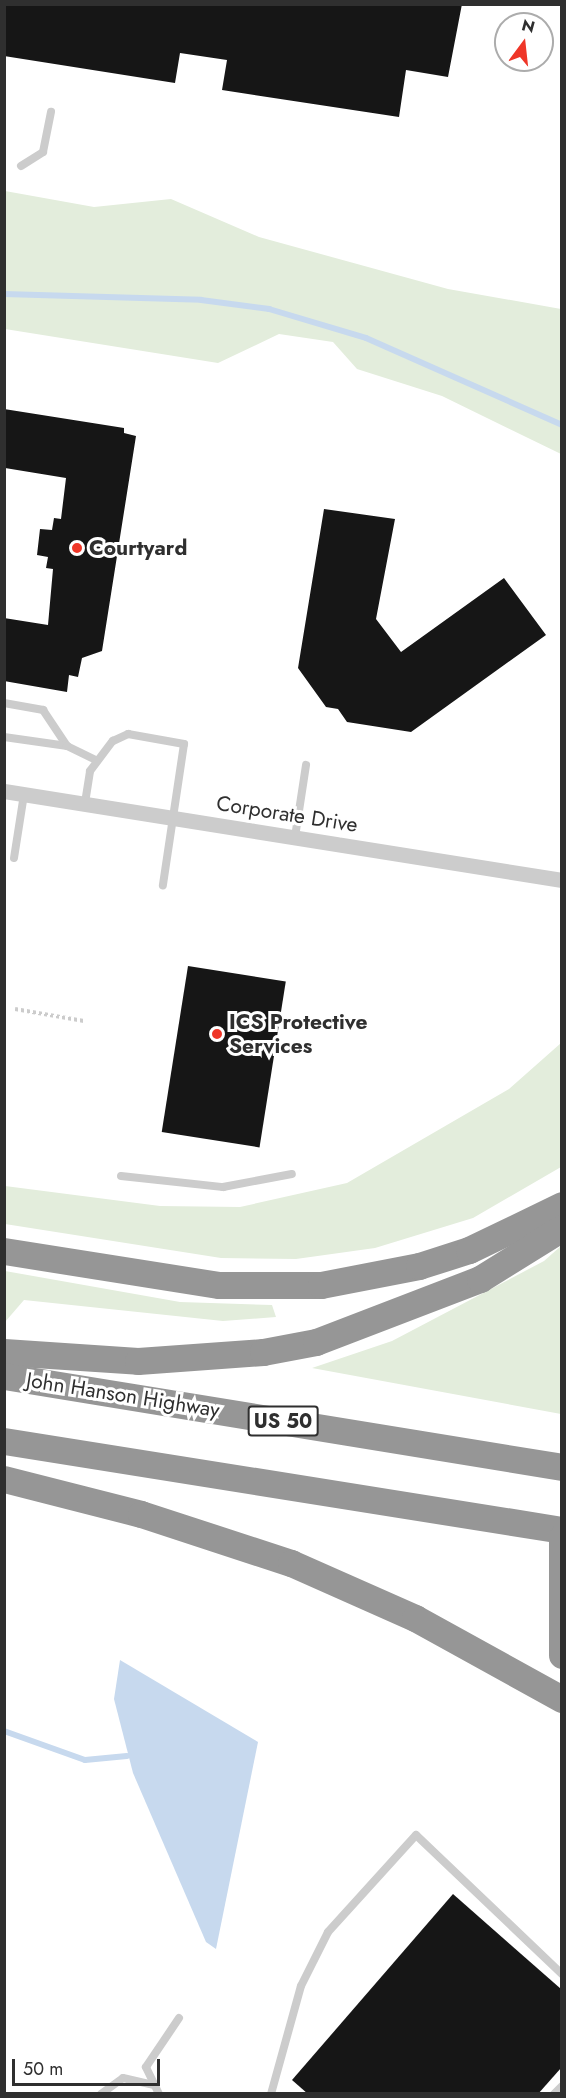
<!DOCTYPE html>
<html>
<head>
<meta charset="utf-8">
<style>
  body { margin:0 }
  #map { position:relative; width:566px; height:2098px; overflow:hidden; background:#fff; font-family:Jost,sans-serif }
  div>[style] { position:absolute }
  .green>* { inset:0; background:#e3eddc }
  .water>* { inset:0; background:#c7d9ee }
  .stream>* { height:6px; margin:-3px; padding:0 3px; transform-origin:3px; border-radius:3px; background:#c7d9ee }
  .building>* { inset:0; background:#161616; transform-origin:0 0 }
  .path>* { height:4px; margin-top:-2px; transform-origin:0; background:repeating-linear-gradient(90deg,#ccc 0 3px,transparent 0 6px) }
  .service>* { height:8px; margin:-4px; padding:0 4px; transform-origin:4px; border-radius:4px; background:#ccc }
  .minor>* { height:15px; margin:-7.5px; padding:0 7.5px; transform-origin:7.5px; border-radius:7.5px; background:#ccc }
  .motorway>* { height:27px; margin:-13.5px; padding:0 13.5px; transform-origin:13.5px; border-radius:13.5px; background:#969696 }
  .dots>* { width:16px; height:16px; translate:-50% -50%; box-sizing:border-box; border:3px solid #fff; border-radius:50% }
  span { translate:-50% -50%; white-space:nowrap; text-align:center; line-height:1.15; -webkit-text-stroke:6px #fff; paint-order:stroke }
  .shield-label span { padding:2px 4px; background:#fff; border:2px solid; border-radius:4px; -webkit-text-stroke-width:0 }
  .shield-label { font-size:20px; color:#2f2f2f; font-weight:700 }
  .poi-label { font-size:21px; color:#2f2f2f; font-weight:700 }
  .left { translate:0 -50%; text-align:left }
  .street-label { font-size:21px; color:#2f2f2f }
  .frame { position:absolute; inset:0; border:6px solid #2f2f2f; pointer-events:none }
  .north { position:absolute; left:494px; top:12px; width:60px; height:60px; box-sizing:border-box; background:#fff; border:2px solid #acacac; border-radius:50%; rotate:15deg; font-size:16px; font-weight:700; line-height:24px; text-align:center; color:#2f2f2f }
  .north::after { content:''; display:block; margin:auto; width:21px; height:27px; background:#ef3628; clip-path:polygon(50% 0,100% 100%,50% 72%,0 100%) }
  .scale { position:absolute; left:12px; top:2059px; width:148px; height:27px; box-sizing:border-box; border:3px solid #2f2f2f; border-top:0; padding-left:8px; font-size:18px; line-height:21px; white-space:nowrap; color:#2f2f2f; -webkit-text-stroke:4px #fff; paint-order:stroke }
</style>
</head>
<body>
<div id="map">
  <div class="green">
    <i style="clip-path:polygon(5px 191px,94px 207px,171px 199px,259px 237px,448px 289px,561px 309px,561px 454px,442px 396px,357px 369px,333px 342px,279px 334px,218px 363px,5px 329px)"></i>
    <i style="clip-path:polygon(561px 1043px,561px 1167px,473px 1218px,375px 1248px,296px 1259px,221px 1258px,5px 1224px,5px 1186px,160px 1206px,240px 1207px,347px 1183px,509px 1089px)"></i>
    <i style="clip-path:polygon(561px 1246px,561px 1414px,312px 1368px,392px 1341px,544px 1261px)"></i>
    <i style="clip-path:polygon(5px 1271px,180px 1302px,272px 1305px,276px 1317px,223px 1321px,24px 1300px,5px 1322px)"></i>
  </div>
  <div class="water">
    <i style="clip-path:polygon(120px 1660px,258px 1742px,216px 1949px,206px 1942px,133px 1773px,114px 1699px)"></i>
  </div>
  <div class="stream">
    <i style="left:4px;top:294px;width:197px;rotate:1.7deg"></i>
    <i style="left:201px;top:300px;width:69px;rotate:7.5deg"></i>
    <i style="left:269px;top:309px;width:101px;rotate:16.6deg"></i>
    <i style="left:366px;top:338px;width:214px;rotate:23.9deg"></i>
    <i style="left:4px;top:1731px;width:86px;rotate:19.7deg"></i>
    <i style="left:85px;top:1760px;width:42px;rotate:-5.4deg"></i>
  </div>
  <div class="building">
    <i style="clip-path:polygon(4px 4px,462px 4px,448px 77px,406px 70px,399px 117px,222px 90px,227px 60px,180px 53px,175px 83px,4px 56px)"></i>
    <i style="clip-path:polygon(4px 409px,124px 428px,124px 433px,136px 436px,102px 651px,82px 658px,78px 677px,69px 675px,67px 692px,4px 681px,4px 618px,48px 625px,53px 569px,46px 568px,48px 557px,37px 555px,40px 529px,52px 530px,54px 518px,61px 519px,66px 478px,5px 468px)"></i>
    <i style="clip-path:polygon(324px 509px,395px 519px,376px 619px,401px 652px,504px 578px,546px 635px,411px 732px,347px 722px,338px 709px,326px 707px,298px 668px)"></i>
    <i style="left:188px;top:966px;width:99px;height:168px;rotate:9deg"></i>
    <i style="clip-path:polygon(453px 1894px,561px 1989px,561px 2068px,538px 2094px,308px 2094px,292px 2080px)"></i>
  </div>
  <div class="path">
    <i style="left:15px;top:1009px;width:70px;rotate:9.9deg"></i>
  </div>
  <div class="service">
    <i style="left:21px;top:166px;width:26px;rotate:-32deg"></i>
    <i style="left:43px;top:152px;width:41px;rotate:-78.7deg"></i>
    <i style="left:4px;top:703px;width:40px;rotate:10deg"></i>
    <i style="left:43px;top:710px;width:43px;rotate:56.3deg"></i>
    <i style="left:4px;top:737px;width:64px;rotate:8.1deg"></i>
    <i style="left:67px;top:746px;width:32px;rotate:26deg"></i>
    <i style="left:85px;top:803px;width:32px;rotate:-81deg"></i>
    <i style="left:90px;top:771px;width:38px;rotate:-53deg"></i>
    <i style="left:113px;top:741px;width:17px;rotate:-25deg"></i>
    <i style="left:128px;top:734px;width:57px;rotate:10.1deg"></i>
    <i style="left:184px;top:744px;width:143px;rotate:98.5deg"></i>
    <i style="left:295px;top:837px;width:73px;rotate:-81.3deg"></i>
    <i style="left:14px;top:858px;width:65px;rotate:-81.1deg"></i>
    <i style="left:121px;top:1176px;width:103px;rotate:6.2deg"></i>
    <i style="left:223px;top:1187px;width:70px;rotate:-10.7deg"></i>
    <i style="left:101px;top:2094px;width:27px;rotate:-36deg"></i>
    <i style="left:123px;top:2078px;width:31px;rotate:13deg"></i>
    <i style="left:159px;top:2094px;width:30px;rotate:-116deg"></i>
    <i style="left:146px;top:2067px;width:59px;rotate:-56deg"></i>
    <i style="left:271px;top:2094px;width:112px;rotate:-74.5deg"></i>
    <i style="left:301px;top:1986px;width:60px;rotate:-63.4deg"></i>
    <i style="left:328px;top:1932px;width:131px;rotate:-47.8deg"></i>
    <i style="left:416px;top:1835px;width:202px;rotate:43.6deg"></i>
    <i style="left:554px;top:2094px;width:11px;rotate:-45deg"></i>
  </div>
  <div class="minor">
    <i style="left:4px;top:791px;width:565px;rotate:9.06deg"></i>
  </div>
  <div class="motorway">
    <i style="left:4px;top:1251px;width:218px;rotate:9deg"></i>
    <i style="left:219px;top:1285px;width:102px"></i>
    <i style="left:321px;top:1285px;width:100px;rotate:-11deg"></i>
    <i style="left:419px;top:1266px;width:52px;rotate:-17.7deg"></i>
    <i style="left:469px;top:1250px;width:103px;rotate:-25.8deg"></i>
    <i style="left:4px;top:1352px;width:134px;rotate:3.8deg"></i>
    <i style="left:138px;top:1361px;width:125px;rotate:-4.1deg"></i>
    <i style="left:263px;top:1352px;width:54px;rotate:-10.7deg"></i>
    <i style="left:316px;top:1342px;width:176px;rotate:-21deg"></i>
    <i style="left:480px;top:1279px;width:97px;rotate:-31.9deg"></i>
    <i style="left:4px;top:1376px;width:565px;rotate:9.26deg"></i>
    <i style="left:4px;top:1441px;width:565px;rotate:9.06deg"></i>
    <i style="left:4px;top:1479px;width:141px;rotate:14.3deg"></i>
    <i style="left:141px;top:1514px;width:158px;rotate:18.1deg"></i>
    <i style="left:291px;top:1563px;width:136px;rotate:23.9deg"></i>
    <i style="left:415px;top:1618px;width:168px;rotate:28.9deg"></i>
    <i style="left:562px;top:1537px;width:118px;rotate:90deg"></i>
  </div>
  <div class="dots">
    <i style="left:77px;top:548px;background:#ef3628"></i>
    <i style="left:217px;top:1034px;background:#ef3628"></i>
  </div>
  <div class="shield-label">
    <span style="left:283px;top:1421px">US 50</span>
  </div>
  <div class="poi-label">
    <span class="left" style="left:89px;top:548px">Courtyard</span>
    <span class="left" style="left:229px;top:1034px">ICS Protective<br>Services</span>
  </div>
  <div class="street-label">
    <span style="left:287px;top:814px;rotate:9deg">Corporate Drive</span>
    <span style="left:123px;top:1395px;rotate:9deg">John Hanson Highway</span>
  </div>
  <div class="frame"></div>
  <div class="north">N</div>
  <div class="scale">50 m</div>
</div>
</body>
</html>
